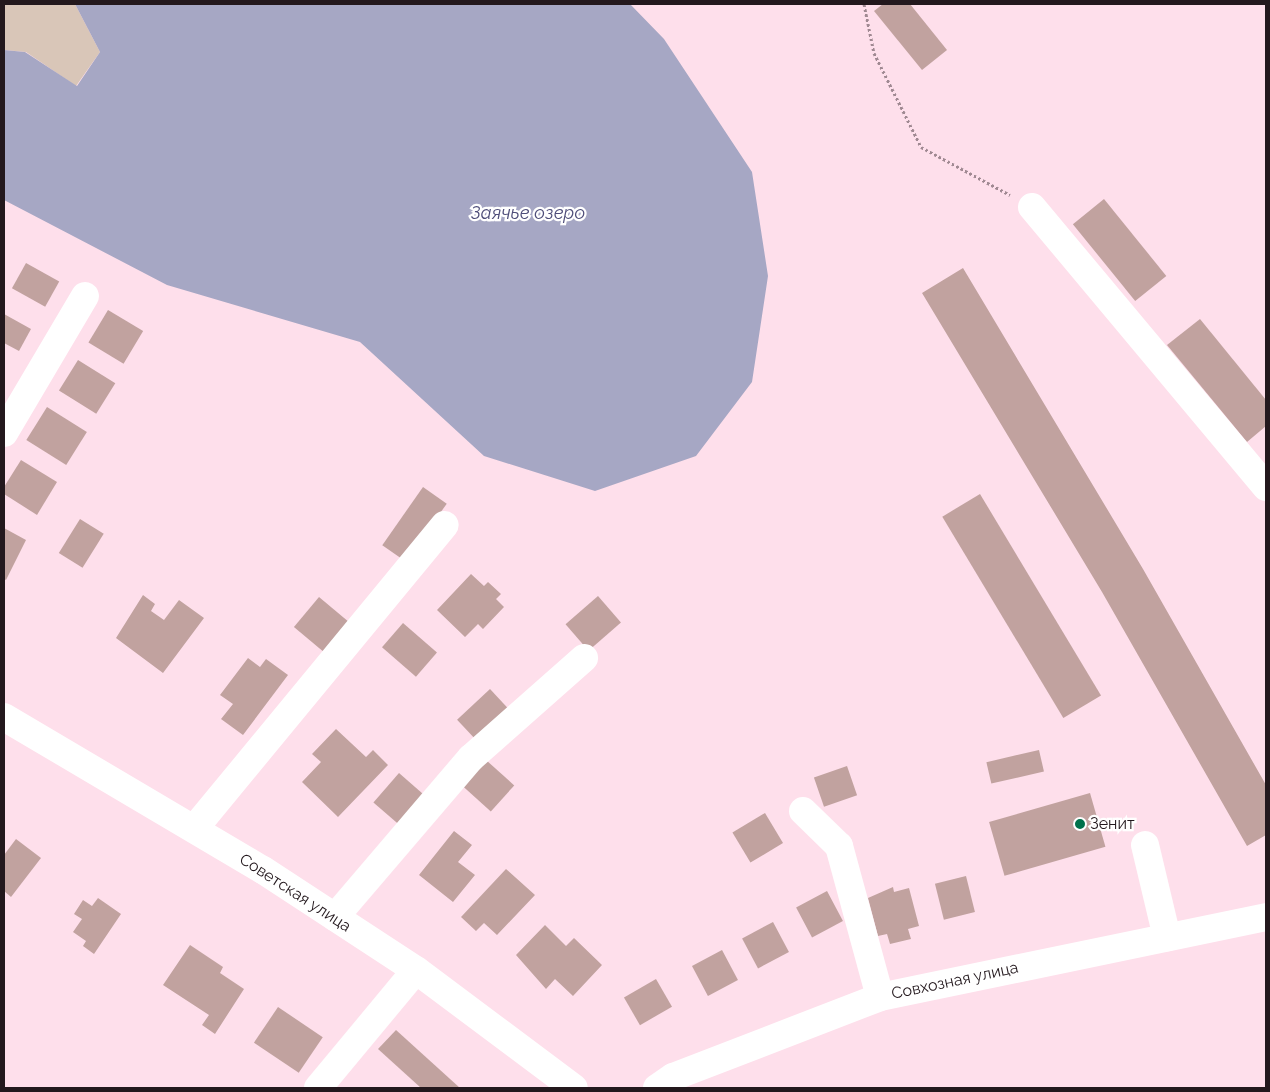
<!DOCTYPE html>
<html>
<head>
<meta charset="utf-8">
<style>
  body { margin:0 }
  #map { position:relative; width:1270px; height:1092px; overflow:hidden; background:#fedfeb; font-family:Raleway,sans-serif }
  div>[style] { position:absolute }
  .green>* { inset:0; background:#d9c6b8 }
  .water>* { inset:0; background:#a6a7c4 }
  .building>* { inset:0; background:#c1a29f; transform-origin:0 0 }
  .path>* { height:3px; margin-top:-1.5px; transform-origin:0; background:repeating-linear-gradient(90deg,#a08992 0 2.5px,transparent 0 5px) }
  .minor>* { height:28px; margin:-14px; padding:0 14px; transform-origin:14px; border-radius:14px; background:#fff }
  .dots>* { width:14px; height:14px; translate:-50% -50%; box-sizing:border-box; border:2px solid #fff; border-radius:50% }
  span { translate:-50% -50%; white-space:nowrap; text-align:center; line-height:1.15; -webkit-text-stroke:4.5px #fff; paint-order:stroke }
  .poi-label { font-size:16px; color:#23181d }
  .left { translate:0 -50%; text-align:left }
  .street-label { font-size:16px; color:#23181d }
  .water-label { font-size:18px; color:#4e4d79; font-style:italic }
  .frame { position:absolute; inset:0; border:5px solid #23181d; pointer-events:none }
</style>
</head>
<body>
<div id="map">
  <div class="green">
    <i style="clip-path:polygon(4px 4px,75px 4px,100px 52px,76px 86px,26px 52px,4px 50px)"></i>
  </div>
  <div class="water">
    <i style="clip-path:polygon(75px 4px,630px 4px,664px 39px,752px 172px,768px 276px,752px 382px,696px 456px,595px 491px,484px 456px,360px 342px,167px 285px,4px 200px,4px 50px,25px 52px,77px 86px,100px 52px)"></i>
  </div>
  <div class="building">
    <i style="clip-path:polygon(883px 4px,910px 4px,947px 50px,922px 70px,874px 11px)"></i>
    <i style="left:1104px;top:199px;width:99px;height:40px;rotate:51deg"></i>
    <i style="left:26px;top:263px;width:38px;height:29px;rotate:29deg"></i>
    <i style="clip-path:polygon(963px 268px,1143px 569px,1266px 785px,1266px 835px,1247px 846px,1102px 592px,922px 293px)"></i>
    <i style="left:108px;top:310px;width:41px;height:38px;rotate:31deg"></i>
    <i style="clip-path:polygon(4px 314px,31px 329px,19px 351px,4px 343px)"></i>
    <i style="clip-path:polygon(1200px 319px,1266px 400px,1266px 426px,1247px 442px,1167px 345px)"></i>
    <i style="left:78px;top:360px;width:44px;height:36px;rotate:32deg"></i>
    <i style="left:47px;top:407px;width:47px;height:39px;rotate:32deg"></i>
    <i style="clip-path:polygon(21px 460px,57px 482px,37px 515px,4px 494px,4px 487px)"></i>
    <i style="left:423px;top:487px;width:29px;height:71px;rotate:35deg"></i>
    <i style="left:980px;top:494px;width:235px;height:44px;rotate:59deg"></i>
    <i style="left:80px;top:519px;width:28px;height:40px;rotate:32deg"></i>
    <i style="clip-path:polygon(4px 528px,26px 540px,6px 580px,4px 579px)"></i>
    <i style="clip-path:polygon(471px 574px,484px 586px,488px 582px,501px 594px,496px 599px,504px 607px,483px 629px,478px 624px,465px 637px,437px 610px)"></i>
    <i style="clip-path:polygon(143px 595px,155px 604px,151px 611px,164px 620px,179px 600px,204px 618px,163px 673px,116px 638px)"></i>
    <i style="left:598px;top:596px;width:35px;height:43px;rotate:49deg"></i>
    <i style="left:319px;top:597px;width:39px;height:39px;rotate:40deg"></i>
    <i style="left:403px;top:623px;width:45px;height:32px;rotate:41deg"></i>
    <i style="clip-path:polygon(248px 658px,260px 667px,266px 659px,288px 675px,243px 735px,221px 719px,233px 704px,220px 695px)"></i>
    <i style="left:490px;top:689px;width:33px;height:45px;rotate:47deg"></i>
    <i style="clip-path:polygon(336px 729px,366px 757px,373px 750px,388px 765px,338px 817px,302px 782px,321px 762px,312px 754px)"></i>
    <i style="left:1039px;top:750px;width:22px;height:54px;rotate:77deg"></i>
    <i style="left:486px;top:760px;width:38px;height:35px;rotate:42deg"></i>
    <i style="left:847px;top:766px;width:31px;height:35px;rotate:71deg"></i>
    <i style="left:399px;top:773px;width:33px;height:39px;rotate:41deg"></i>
    <i style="left:1090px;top:793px;width:56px;height:105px;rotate:74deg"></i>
    <i style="left:765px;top:813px;width:35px;height:38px;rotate:59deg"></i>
    <i style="clip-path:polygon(454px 831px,472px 845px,458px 862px,475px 875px,453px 902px,419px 875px)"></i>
    <i style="clip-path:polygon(16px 839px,41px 858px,11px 897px,4px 891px,4px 855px)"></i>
    <i style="clip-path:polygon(506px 869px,535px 895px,497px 935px,484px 923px,476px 931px,461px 917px)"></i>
    <i style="left:966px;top:876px;width:37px;height:32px;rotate:76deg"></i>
    <i style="clip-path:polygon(893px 887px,894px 892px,909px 888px,919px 926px,908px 929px,911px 939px,890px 944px,887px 934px,878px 936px,868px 898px)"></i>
    <i style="left:827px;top:891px;width:34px;height:35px;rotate:62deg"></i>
    <i style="clip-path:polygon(98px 898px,121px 914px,94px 954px,83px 946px,86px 941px,73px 932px,82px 919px,74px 914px,83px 900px,92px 906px)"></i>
    <i style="left:773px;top:922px;width:34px;height:35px;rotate:62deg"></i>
    <i style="clip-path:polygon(545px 925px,566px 946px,574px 938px,602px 965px,573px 996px,555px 979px,546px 989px,516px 955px)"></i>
    <i style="clip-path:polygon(190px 945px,223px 967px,220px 973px,244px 989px,215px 1034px,202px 1025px,209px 1015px,163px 985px)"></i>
    <i style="left:722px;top:950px;width:34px;height:34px;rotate:62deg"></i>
    <i style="left:656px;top:979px;width:32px;height:37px;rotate:60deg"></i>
    <i style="left:278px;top:1007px;width:54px;height:43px;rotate:34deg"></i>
    <i style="clip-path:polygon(396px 1030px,460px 1088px,421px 1088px,378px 1049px)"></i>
  </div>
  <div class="path">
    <i style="left:864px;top:4px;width:50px;rotate:78.5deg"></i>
    <i style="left:874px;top:53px;width:105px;rotate:63.4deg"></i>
    <i style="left:921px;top:147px;width:101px;rotate:28.3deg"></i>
  </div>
  <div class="minor">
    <i style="left:1032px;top:207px;width:365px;rotate:50.1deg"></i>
    <i style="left:4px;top:433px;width:159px;rotate:-59.4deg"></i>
    <i style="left:4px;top:717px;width:301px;rotate:30.6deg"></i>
    <i style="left:263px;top:870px;width:183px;rotate:33.2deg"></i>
    <i style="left:416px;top:970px;width:197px;rotate:36.8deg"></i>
    <i style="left:803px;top:811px;width:50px;rotate:44.2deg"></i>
    <i style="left:839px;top:846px;width:156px;rotate:74.8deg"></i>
    <i style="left:194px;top:829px;width:394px;rotate:-50.5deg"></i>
    <i style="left:1145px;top:845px;width:95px;rotate:76.6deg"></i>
    <i style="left:335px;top:917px;width:209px;rotate:-49.5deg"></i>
    <i style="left:471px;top:758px;width:151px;rotate:-41.5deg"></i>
    <i style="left:318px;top:1088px;width:153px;rotate:-50.3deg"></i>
    <i style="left:657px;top:1088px;width:19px;rotate:-35deg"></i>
    <i style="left:673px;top:1077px;width:222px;rotate:-21.1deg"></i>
    <i style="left:880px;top:997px;width:394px;rotate:-11.7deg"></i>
  </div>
  <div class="dots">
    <i style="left:1080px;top:824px;background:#00714b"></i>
  </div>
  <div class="poi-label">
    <span class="left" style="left:1090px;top:824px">Зенит</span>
  </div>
  <div class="street-label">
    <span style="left:295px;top:893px;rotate:33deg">Советская улица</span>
    <span style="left:955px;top:981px;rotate:-12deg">Совхозная улица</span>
  </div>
  <div class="water-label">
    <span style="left:528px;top:213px">Заячье озеро</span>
  </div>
  <div class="frame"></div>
</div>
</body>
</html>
